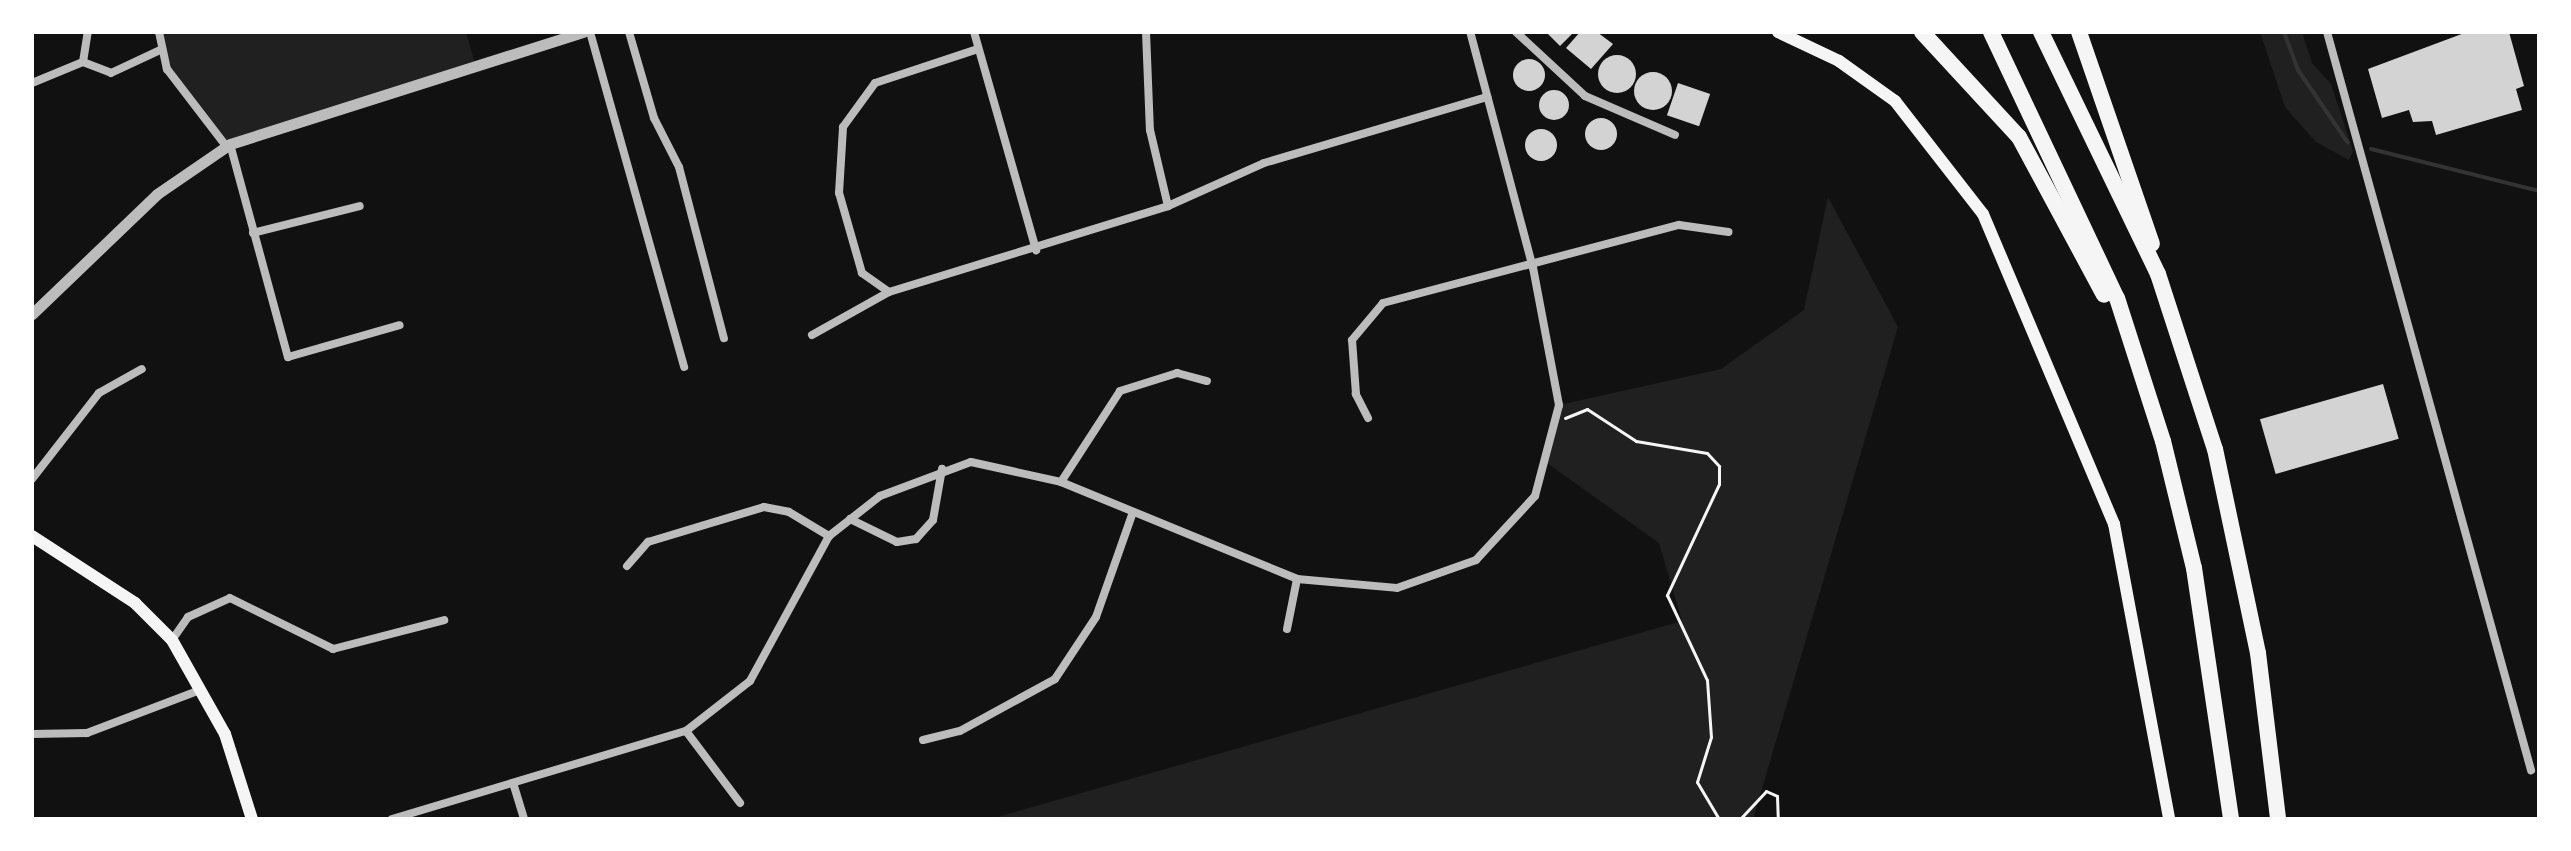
<!DOCTYPE html>
<html>
<head>
<meta charset="utf-8">
<style>
  body { margin:0 }
  #map { position:relative; width:2571px; height:851px; overflow:hidden; background:#111; font-family:"Sofia Sans Condensed",sans-serif }
  div>[style] { position:absolute }
  .green>* { inset:0; background:#202020 }
  .stream>* { height:4px; margin:-2px; padding:0 2px; transform-origin:2px; border-radius:2px; background:#333 }
  .building>* { inset:0; background:#d3d3d3; transform-origin:0 0 }
  .round { border-radius:50% }
  .path>* { height:3px; margin:-1.5px; padding:0 1.5px; transform-origin:1.5px; border-radius:1.5px; background:#f5f5f5 }
  .minor>* { height:8px; margin:-4px; padding:0 4px; transform-origin:4px; border-radius:4px; background:#bcbcbc }
  .tertiary>* { height:11px; margin:-5.5px; padding:0 5.5px; transform-origin:5.5px; border-radius:5.5px; background:#bcbcbc }
  .secondary>* { height:12px; margin:-6px; padding:0 6px; transform-origin:6px; border-radius:6px; background:#f5f5f5 }
  .motorway>* { height:16px; margin:-8px; padding:0 8px; transform-origin:8px; border-radius:8px; background:#f5f5f5 }
  span { translate:-50% -50%; white-space:nowrap; text-align:center; line-height:1.15; -webkit-text-stroke:6px #fff; paint-order:stroke }
  .frame { position:absolute; inset:0; border:34px solid #fff; pointer-events:none }
</style>
</head>
<body>
<div id="map">
  <div class="green">
    <i style="clip-path:polygon(159px 32px,466px 32px,475px 64px,226px 146px,167px 69px)"></i>
    <i style="clip-path:polygon(2260px 32px,2302px 32px,2312px 63px,2331px 84px,2353px 151px,2349px 160px,2316px 142px,2285px 107px)"></i>
    <i style="clip-path:polygon(1828px 197px,1898px 327px,1753px 819px,991px 819px,1682px 621px,1659px 543px,1547px 463px,1559px 405px,1721px 369px,1804px 310px)"></i>
  </div>
  <div class="stream">
    <i style="left:2284px;top:32px;width:40px;rotate:69.8deg"></i>
    <i style="left:2298px;top:70px;width:88px;rotate:55.6deg"></i>
    <i style="left:2371px;top:149px;width:173px;rotate:14deg"></i>
  </div>
  <div class="building">
    <i style="clip-path:polygon(1546px 32px,1574px 32px,1560px 46px)"></i>
    <i style="clip-path:polygon(1580px 32px,1597px 32px,1613px 44px,1591px 69px,1566px 48px)"></i>
    <i style="clip-path:polygon(2467px 32px,2509px 32px,2524px 86px,2516px 89px,2522px 110px,2436px 135px,2432px 121px,2413px 122px,2409px 110px,2382px 118px,2368px 69px)"></i>
    <i class="round" style="left:1598px;top:55px;width:38px;height:38px"></i>
    <i class="round" style="left:1513px;top:59px;width:32px;height:32px"></i>
    <i class="round" style="left:1634px;top:72px;width:38px;height:38px"></i>
    <i style="left:1678px;top:83px;width:34px;height:34px;rotate:19deg"></i>
    <i class="round" style="left:1539px;top:90px;width:30px;height:30px"></i>
    <i class="round" style="left:1585px;top:118px;width:32px;height:32px"></i>
    <i class="round" style="left:1525px;top:129px;width:32px;height:32px"></i>
    <i style="left:2383px;top:384px;width:57px;height:128px;rotate:74deg"></i>
  </div>
  <div class="path">
    <i style="left:1565px;top:418px;width:24px;rotate:-22deg"></i>
    <i style="left:1587px;top:409px;width:59px;rotate:33.1deg"></i>
    <i style="left:1636px;top:441px;width:72px;rotate:9.6deg"></i>
    <i style="left:1707px;top:453px;width:18px;rotate:47deg"></i>
    <i style="left:1719px;top:466px;width:18px;rotate:90deg"></i>
    <i style="left:1719px;top:484px;width:123px;rotate:115.1deg"></i>
    <i style="left:1667px;top:595px;width:94px;rotate:64.8deg"></i>
    <i style="left:1707px;top:680px;width:57px;rotate:86deg"></i>
    <i style="left:1711px;top:737px;width:47px;rotate:107.3deg"></i>
    <i style="left:1697px;top:782px;width:43px;rotate:59.3deg"></i>
    <i style="left:1740px;top:819px;width:38px;rotate:-47deg"></i>
    <i style="left:1766px;top:791px;width:12px;rotate:24deg"></i>
    <i style="left:1777px;top:796px;width:23px;rotate:88deg"></i>
  </div>
  <div class="minor">
    <i style="left:159px;top:32px;width:38px;rotate:78deg"></i>
    <i style="left:167px;top:69px;width:97px;rotate:52.5deg"></i>
    <i style="left:590px;top:32px;width:348px;rotate:74.3deg"></i>
    <i style="left:629px;top:32px;width:90px;rotate:73.8deg"></i>
    <i style="left:654px;top:118px;width:55px;rotate:63deg"></i>
    <i style="left:679px;top:167px;width:177px;rotate:75.3deg"></i>
    <i style="left:974px;top:32px;width:227px;rotate:74.1deg"></i>
    <i style="left:1146px;top:32px;width:98px;rotate:87.7deg"></i>
    <i style="left:1150px;top:130px;width:78px;rotate:76.7deg"></i>
    <i style="left:1516px;top:32px;width:94px;rotate:42.8deg"></i>
    <i style="left:1585px;top:96px;width:98px;rotate:23.4deg"></i>
    <i style="left:2327px;top:32px;width:766px;rotate:74.55deg"></i>
    <i style="left:83px;top:62px;width:30px;rotate:-81deg"></i>
    <i style="left:32px;top:83px;width:55px;rotate:-22.4deg"></i>
    <i style="left:83px;top:62px;width:30px;rotate:21deg"></i>
    <i style="left:111px;top:73px;width:54px;rotate:-25.1deg"></i>
    <i style="left:230px;top:144px;width:221px;rotate:74.8deg"></i>
    <i style="left:288px;top:357px;width:116px;rotate:-15.9deg"></i>
    <i style="left:253px;top:233px;width:110px;rotate:-14.2deg"></i>
    <i style="left:889px;top:292px;width:33px;rotate:-145deg"></i>
    <i style="left:862px;top:273px;width:83px;rotate:-106deg"></i>
    <i style="left:839px;top:193px;width:66px;rotate:-86.5deg"></i>
    <i style="left:843px;top:127px;width:54px;rotate:-54deg"></i>
    <i style="left:875px;top:83px;width:108px;rotate:-18.3deg"></i>
    <i style="left:812px;top:335px;width:88px;rotate:-29.2deg"></i>
    <i style="left:889px;top:292px;width:292px;rotate:-17.1deg"></i>
    <i style="left:1168px;top:206px;width:105px;rotate:-24.1deg"></i>
    <i style="left:1264px;top:163px;width:233px;rotate:-16.5deg"></i>
    <i style="left:1368px;top:418px;width:27px;rotate:-117deg"></i>
    <i style="left:1356px;top:394px;width:54px;rotate:-94.2deg"></i>
    <i style="left:1352px;top:340px;width:48px;rotate:-50deg"></i>
    <i style="left:1383px;top:303px;width:306px;rotate:-14.8deg"></i>
    <i style="left:1679px;top:225px;width:50px;rotate:8deg"></i>
    <i style="left:32px;top:479px;width:109px;rotate:-52.1deg"></i>
    <i style="left:99px;top:393px;width:49px;rotate:-29.2deg"></i>
    <i style="left:1061px;top:482px;width:108px;rotate:-57deg"></i>
    <i style="left:1120px;top:391px;width:60px;rotate:-17.5deg"></i>
    <i style="left:1177px;top:373px;width:31px;rotate:15deg"></i>
    <i style="left:850px;top:519px;width:52px;rotate:26.1deg"></i>
    <i style="left:897px;top:542px;width:19px;rotate:-9deg"></i>
    <i style="left:916px;top:539px;width:25px;rotate:-48deg"></i>
    <i style="left:933px;top:520px;width:52px;rotate:-80deg"></i>
    <i style="left:627px;top:566px;width:32px;rotate:-49deg"></i>
    <i style="left:648px;top:542px;width:121px;rotate:-16.8deg"></i>
    <i style="left:764px;top:507px;width:25px;rotate:11deg"></i>
    <i style="left:789px;top:512px;width:47px;rotate:31deg"></i>
    <i style="left:1287px;top:629px;width:51px;rotate:-78.7deg"></i>
    <i style="left:172px;top:640px;width:28px;rotate:-55deg"></i>
    <i style="left:188px;top:617px;width:46px;rotate:-24.3deg"></i>
    <i style="left:230px;top:598px;width:115px;rotate:26.3deg"></i>
    <i style="left:333px;top:649px;width:115px;rotate:-14.6deg"></i>
    <i style="left:686px;top:731px;width:90px;rotate:53.1deg"></i>
    <i style="left:32px;top:734px;width:55px;rotate:-1deg"></i>
    <i style="left:87px;top:733px;width:121px;rotate:-20.8deg"></i>
    <i style="left:923px;top:740px;width:38px;rotate:-14deg"></i>
    <i style="left:960px;top:731px;width:108px;rotate:-28.7deg"></i>
    <i style="left:1055px;top:679px;width:74px;rotate:-56.5deg"></i>
    <i style="left:1096px;top:617px;width:111px;rotate:-70.6deg"></i>
    <i style="left:514px;top:786px;width:34px;rotate:73deg"></i>
    <i style="left:392px;top:819px;width:307px;rotate:-16.7deg"></i>
    <i style="left:686px;top:731px;width:81px;rotate:-38deg"></i>
    <i style="left:750px;top:681px;width:165px;rotate:-61.4deg"></i>
    <i style="left:829px;top:536px;width:65px;rotate:-38.1deg"></i>
    <i style="left:880px;top:496px;width:97px;rotate:-20.5deg"></i>
    <i style="left:971px;top:462px;width:92px;rotate:12.5deg"></i>
    <i style="left:1061px;top:482px;width:255px;rotate:22.3deg"></i>
    <i style="left:1297px;top:579px;width:100px;rotate:5.1deg"></i>
    <i style="left:1397px;top:588px;width:84px;rotate:-19.5deg"></i>
    <i style="left:1476px;top:560px;width:87px;rotate:-47.3deg"></i>
    <i style="left:1535px;top:496px;width:94px;rotate:-75.2deg"></i>
    <i style="left:1559px;top:405px;width:139px;rotate:-100.7deg"></i>
    <i style="left:1533px;top:268px;width:244px;rotate:-104.9deg"></i>
  </div>
  <div class="tertiary">
    <i style="left:32px;top:314px;width:173px;rotate:-43.8deg"></i>
    <i style="left:157px;top:194px;width:88px;rotate:-34.4deg"></i>
    <i style="left:230px;top:144px;width:370px;rotate:-17.6deg"></i>
  </div>
  <div class="secondary">
    <i style="left:1778px;top:32px;width:68px;rotate:25.4deg"></i>
    <i style="left:1839px;top:61px;width:69px;rotate:35.5deg"></i>
    <i style="left:1895px;top:101px;width:143px;rotate:52.1deg"></i>
    <i style="left:1983px;top:214px;width:337px;rotate:67.1deg"></i>
    <i style="left:2114px;top:524px;width:300px;rotate:79.4deg"></i>
    <i style="left:32px;top:536px;width:123px;rotate:33deg"></i>
    <i style="left:135px;top:603px;width:52px;rotate:45deg"></i>
    <i style="left:172px;top:640px;width:108px;rotate:60.6deg"></i>
    <i style="left:225px;top:734px;width:89px;rotate:72.4deg"></i>
  </div>
  <div class="motorway">
    <i style="left:1922px;top:32px;width:143px;rotate:47.3deg"></i>
    <i style="left:2019px;top:137px;width:179px;rotate:61.7deg"></i>
    <i style="left:1991px;top:32px;width:294px;rotate:64.7deg"></i>
    <i style="left:2117px;top:298px;width:150px;rotate:72.2deg"></i>
    <i style="left:2163px;top:441px;width:131px;rotate:76.3deg"></i>
    <i style="left:2194px;top:568px;width:254px;rotate:81.6deg"></i>
    <i style="left:2041px;top:32px;width:269px;rotate:64.2deg"></i>
    <i style="left:2158px;top:274px;width:184px;rotate:72deg"></i>
    <i style="left:2215px;top:449px;width:208px;rotate:78.1deg"></i>
    <i style="left:2258px;top:653px;width:167px;rotate:83.1deg"></i>
    <i style="left:2079px;top:32px;width:224px;rotate:71deg"></i>
  </div>
  <div class="frame"></div>
</div>
</body>
</html>
